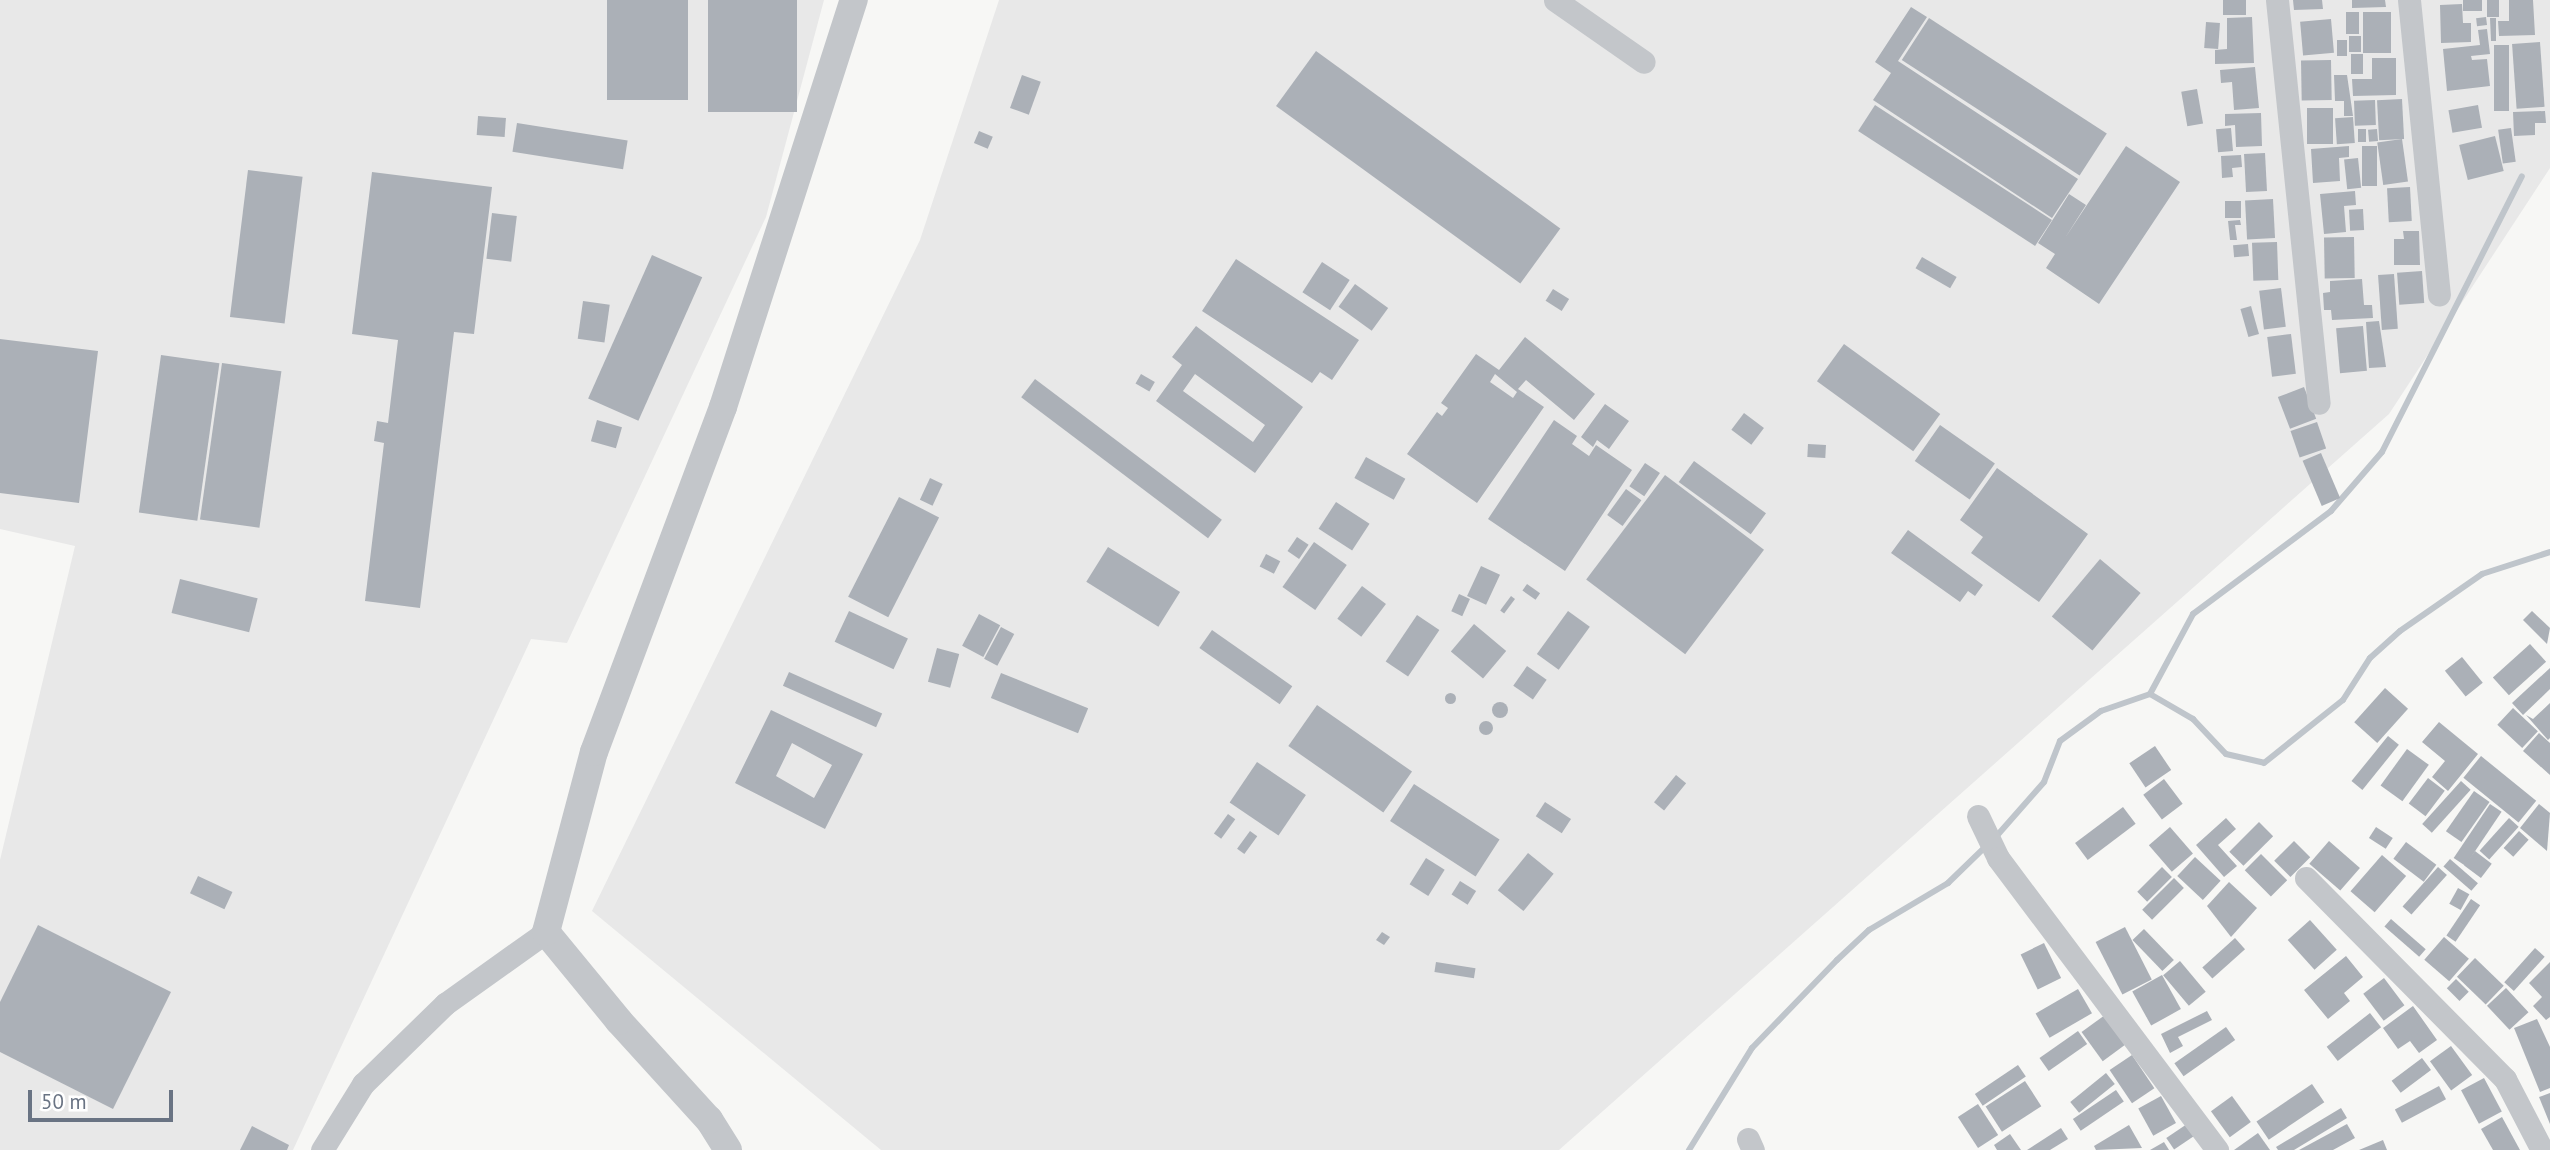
<!DOCTYPE html>
<html>
<head>
<meta charset="utf-8">
<style>
  body { margin:0 }
  #map { position:relative; width:2550px; height:1150px; overflow:hidden; background:#f7f7f5; font-family:"PT Sans",sans-serif }
  div>[style] { position:absolute }
  .built>* { inset:0; background:#e8e8e8 }
  .stream>* { height:6px; margin:-3px; padding:0 3px; transform-origin:3px; border-radius:3px; background:#bfc5cb }
  .building>* { inset:0; background:#abb0b7; transform-origin:0 0 }
  .round { border-radius:50% }
  .minor>* { height:23px; margin:-11.5px; padding:0 11.5px; transform-origin:11.5px; border-radius:11.5px; background:#c3c6ca }
  .tertiary>* { height:28px; margin:-14px; padding:0 14px; transform-origin:14px; border-radius:14px; background:#c3c6ca }
  span { translate:-50% -50%; white-space:nowrap; text-align:center; line-height:1.15; -webkit-text-stroke:7px #fff; paint-order:stroke }
  .scale { position:absolute; left:28px; top:1090px; width:145px; height:32px; box-sizing:border-box; border:4px solid #697383; border-top:0; padding-left:9px; font-size:21px; line-height:24px; white-space:nowrap; color:#697383; -webkit-text-stroke:5px #fff; paint-order:stroke }
</style>
</head>
<body>
<div id="map">
  <div class="built">
    <i style="clip-path:polygon(0 0,824px 0,766px 217px,567px 643px,531px 639px,293px 1150px,0 1150px,0 860px,75px 546px,0 529px)"></i>
    <i style="clip-path:polygon(999px 0,2550px 0,2550px 168px,2389px 414px,1559px 1150px,881px 1150px,592px 911px,920px 240px)"></i>
  </div>
  <div class="stream">
    <i style="left:2150px;top:694px;width:91px;rotate:-61.7deg"></i>
    <i style="left:2193px;top:614px;width:172px;rotate:-36.7deg"></i>
    <i style="left:2331px;top:511px;width:78px;rotate:-49.2deg"></i>
    <i style="left:2382px;top:452px;width:309px;rotate:-63.1deg"></i>
    <i style="left:1994px;top:839px;width:76px;rotate:-48.7deg"></i>
    <i style="left:2044px;top:782px;width:44px;rotate:-68.7deg"></i>
    <i style="left:2060px;top:741px;width:51px;rotate:-36.2deg"></i>
    <i style="left:2101px;top:711px;width:52px;rotate:-19.1deg"></i>
    <i style="left:2150px;top:694px;width:50px;rotate:30.2deg"></i>
    <i style="left:2193px;top:719px;width:48px;rotate:46.7deg"></i>
    <i style="left:2226px;top:754px;width:39px;rotate:13deg"></i>
    <i style="left:2264px;top:763px;width:101px;rotate:-38.6deg"></i>
    <i style="left:2343px;top:700px;width:50px;rotate:-57.3deg"></i>
    <i style="left:2370px;top:658px;width:40px;rotate:-42deg"></i>
    <i style="left:2400px;top:631px;width:100px;rotate:-34.8deg"></i>
    <i style="left:2482px;top:574px;width:71px;rotate:-17.9deg"></i>
    <i style="left:1689px;top:1150px;width:120px;rotate:-58.3deg"></i>
    <i style="left:1752px;top:1048px;width:122px;rotate:-46deg"></i>
    <i style="left:1837px;top:960px;width:44px;rotate:-43.2deg"></i>
    <i style="left:1869px;top:930px;width:92px;rotate:-30.7deg"></i>
    <i style="left:1948px;top:883px;width:53px;rotate:-44.2deg"></i>
  </div>
  <div class="building">
    <i style="left:607px;top:0;width:81px;height:100px"></i>
    <i style="left:708px;top:0;width:89px;height:112px"></i>
    <i style="left:2223px;top:0;width:23px;height:15px"></i>
    <i style="clip-path:polygon(2293px 0,2322px 0,2323px 9px,2294px 10px)"></i>
    <i style="clip-path:polygon(2352px 0,2385px 0,2386px 7px,2352px 8px)"></i>
    <i style="left:2463px;top:0;width:19px;height:11px"></i>
    <i style="left:2487px;top:0;width:12px;height:17px"></i>
    <i style="clip-path:polygon(2509px 0,2533px 0,2535px 35px,2499px 36px,2498px 21px,2509px 21px)"></i>
    <i style="clip-path:polygon(2462px 4px,2463px 23px,2471px 23px,2471px 42px,2441px 43px,2440px 5px)"></i>
    <i style="clip-path:polygon(1911px 7px,1927px 17px,1898px 61px,2078px 179px,2052px 218px,1873px 100px,1891px 73px,1875px 62px)"></i>
    <i style="left:2346px;top:12px;width:13px;height:22px"></i>
    <i style="left:2363px;top:12px;width:28px;height:41px"></i>
    <i style="clip-path:polygon(2252px 17px,2254px 63px,2215px 64px,2215px 50px,2227px 49px,2227px 18px)"></i>
    <i style="left:2486px;top:17px;width:8px;height:10px;rotate:83deg"></i>
    <i style="left:1929px;top:18px;width:212px;height:50px;rotate:33deg"></i>
    <i style="clip-path:polygon(2490px 18px,2496px 18px,2496px 41px,2491px 41px)"></i>
    <i style="left:2331px;top:19px;width:34px;height:31px;rotate:85deg"></i>
    <i style="left:2206px;top:22px;width:14px;height:26px;rotate:4deg"></i>
    <i style="clip-path:polygon(2487px 29px,2490px 54px,2471px 56px,2472px 60px,2487px 59px,2490px 86px,2447px 91px,2443px 49px,2480px 45px,2478px 30px)"></i>
    <i style="left:2349px;top:36px;width:12px;height:16px"></i>
    <i style="left:2337px;top:40px;width:10px;height:16px"></i>
    <i style="left:2540px;top:42px;width:65px;height:28px;rotate:86deg"></i>
    <i style="left:2494px;top:45px;width:15px;height:66px"></i>
    <i style="left:1316px;top:51px;width:302px;height:68px;rotate:36deg"></i>
    <i style="left:2351px;top:54px;width:12px;height:20px"></i>
    <i style="clip-path:polygon(2372px 58px,2396px 58px,2396px 95px,2353px 96px,2352px 79px,2372px 79px)"></i>
    <i style="left:2331px;top:60px;width:40px;height:30px;rotate:89deg"></i>
    <i style="clip-path:polygon(2255px 67px,2259px 108px,2234px 110px,2232px 82px,2221px 83px,2220px 70px)"></i>
    <i style="left:1022px;top:75px;width:20px;height:35px;rotate:20deg"></i>
    <i style="clip-path:polygon(2334px 75px,2347px 75px,2353px 116px,2344px 116px,2344px 101px,2335px 101px)"></i>
    <i style="left:2197px;top:89px;width:35px;height:16px;rotate:80deg"></i>
    <i style="left:2402px;top:99px;width:40px;height:25px;rotate:87deg"></i>
    <i style="left:2375px;top:100px;width:25px;height:21px;rotate:88deg"></i>
    <i style="left:1875px;top:105px;width:211px;height:31px;rotate:33deg"></i>
    <i style="left:2478px;top:105px;width:23px;height:30px;rotate:80deg"></i>
    <i style="left:2307px;top:108px;width:26px;height:36px"></i>
    <i style="clip-path:polygon(2545px 111px,2546px 123px,2535px 123px,2535px 135px,2514px 136px,2513px 112px)"></i>
    <i style="clip-path:polygon(2261px 113px,2262px 146px,2236px 147px,2235px 125px,2225px 126px,2225px 114px)"></i>
    <i style="left:478px;top:116px;width:28px;height:19px;rotate:4deg"></i>
    <i style="left:2353px;top:117px;width:26px;height:18px;rotate:86deg"></i>
    <i style="left:517px;top:123px;width:112px;height:29px;rotate:9deg"></i>
    <i style="left:2231px;top:128px;width:23px;height:15px;rotate:85deg"></i>
    <i style="left:2511px;top:128px;width:34px;height:13px;rotate:82deg"></i>
    <i style="left:2358px;top:129px;width:8px;height:13px"></i>
    <i style="left:2377px;top:129px;width:12px;height:9px;rotate:85deg"></i>
    <i style="left:979px;top:131px;width:15px;height:13px;rotate:23deg"></i>
    <i style="left:2495px;top:136px;width:36px;height:37px;rotate:76deg"></i>
    <i style="left:2402px;top:139px;width:43px;height:25px;rotate:82deg"></i>
    <i style="clip-path:polygon(2126px 146px,2180px 182px,2099px 304px,2046px 268px,2055px 254px,2038px 243px,2069px 194px,2086px 205px,2065px 238px)"></i>
    <i style="clip-path:polygon(2349px 146px,2349px 157px,2339px 158px,2340px 181px,2313px 183px,2311px 149px)"></i>
    <i style="left:2362px;top:146px;width:15px;height:40px"></i>
    <i style="left:2265px;top:153px;width:38px;height:21px;rotate:87deg"></i>
    <i style="clip-path:polygon(2241px 155px,2242px 167px,2232px 168px,2233px 177px,2222px 178px,2221px 156px)"></i>
    <i style="left:2358px;top:158px;width:30px;height:14px;rotate:84deg"></i>
    <i style="left:248px;top:170px;width:55px;height:148px;rotate:7deg"></i>
    <i style="clip-path:polygon(372px 172px,492px 187px,474px 334px,454px 332px,420px 608px,365px 601px,384px 443px,374px 441px,377px 421px,388px 423px,398px 340px,352px 334px)"></i>
    <i style="left:2410px;top:187px;width:34px;height:23px;rotate:87deg"></i>
    <i style="clip-path:polygon(2355px 191px,2356px 205px,2344px 206px,2346px 232px,2324px 234px,2320px 194px)"></i>
    <i style="left:2273px;top:199px;width:39px;height:28px;rotate:87deg"></i>
    <i style="left:2241px;top:201px;width:17px;height:16px;rotate:90deg"></i>
    <i style="left:2363px;top:209px;width:21px;height:14px;rotate:87deg"></i>
    <i style="left:492px;top:213px;width:25px;height:46px;rotate:7deg"></i>
    <i style="clip-path:polygon(2240px 220px,2241px 225px,2235px 225px,2237px 240px,2230px 240px,2228px 221px)"></i>
    <i style="clip-path:polygon(2403px 231px,2419px 231px,2420px 265px,2394px 265px,2394px 239px,2404px 239px)"></i>
    <i style="left:2354px;top:237px;width:41px;height:30px;rotate:89deg"></i>
    <i style="left:2277px;top:242px;width:38px;height:25px;rotate:88deg"></i>
    <i style="left:2248px;top:244px;width:12px;height:15px;rotate:85deg"></i>
    <i style="left:652px;top:255px;width:55px;height:157px;rotate:24deg"></i>
    <i style="left:1922px;top:257px;width:40px;height:13px;rotate:30deg"></i>
    <i style="clip-path:polygon(1236px 259px,1359px 340px,1332px 380px,1320px 372px,1312px 383px,1202px 311px)"></i>
    <i style="left:1322px;top:262px;width:33px;height:36px;rotate:33deg"></i>
    <i style="left:2422px;top:271px;width:32px;height:25px;rotate:86deg"></i>
    <i style="left:2394px;top:274px;width:55px;height:16px;rotate:86deg"></i>
    <i style="clip-path:polygon(2362px 279px,2364px 305px,2372px 305px,2373px 318px,2332px 320px,2331px 310px,2324px 310px,2323px 293px,2330px 292px,2330px 281px)"></i>
    <i style="left:1355px;top:284px;width:41px;height:28px;rotate:36deg"></i>
    <i style="left:2281px;top:288px;width:39px;height:22px;rotate:83deg"></i>
    <i style="left:1553px;top:289px;width:19px;height:14px;rotate:32deg"></i>
    <i style="left:583px;top:301px;width:27px;height:38px;rotate:8deg"></i>
    <i style="left:2251px;top:306px;width:29px;height:11px;rotate:74deg"></i>
    <i style="clip-path:polygon(2379px 321px,2386px 367px,2369px 368px,2366px 322px)"></i>
    <i style="clip-path:polygon(evenodd,1196px 326px,1303px 407px,1255px 473px,1156px 401px,1182px 365px,1172px 357px,1196px 326px,1195px 374px,1265px 425px,1253px 442px,1183px 391px,1195px 374px)"></i>
    <i style="left:2363px;top:326px;width:45px;height:27px;rotate:85deg"></i>
    <i style="left:2291px;top:334px;width:40px;height:24px;rotate:83deg"></i>
    <i style="clip-path:polygon(evenodd,1525px 337px,1595px 394px,1574px 420px,1526px 380px,1518px 389px,1544px 407px,1477px 503px,1407px 454px,1437px 412px,1442px 416px,1448px 408px,1441px 403px,1476px 354px,1499px 370px,1525px 337px,1495px 374px,1517px 392px,1513px 398px,1490px 382px,1495px 374px)"></i>
    <i style="clip-path:polygon(0 339px,98px 351px,79px 503px,0 493px)"></i>
    <i style="left:1844px;top:344px;width:119px;height:46px;rotate:36deg"></i>
    <i style="left:161px;top:355px;width:59px;height:159px;rotate:8deg"></i>
    <i style="left:222px;top:363px;width:60px;height:158px;rotate:8deg"></i>
    <i style="left:1141px;top:374px;width:16px;height:11px;rotate:30deg"></i>
    <i style="left:1035px;top:379px;width:234px;height:23px;rotate:37deg"></i>
    <i style="left:2304px;top:387px;width:34px;height:28px;rotate:69deg"></i>
    <i style="clip-path:polygon(1605px 404px,1629px 421px,1609px 449px,1597px 440px,1593px 447px,1581px 437px)"></i>
    <i style="left:1744px;top:413px;width:25px;height:21px;rotate:37deg"></i>
    <i style="left:597px;top:420px;width:26px;height:22px;rotate:16deg"></i>
    <i style="clip-path:polygon(1554px 420px,1577px 436px,1572px 444px,1589px 456px,1596px 445px,1632px 470px,1565px 571px,1488px 519px)"></i>
    <i style="left:2317px;top:422px;width:28px;height:28px;rotate:71deg"></i>
    <i style="left:1940px;top:425px;width:67px;height:44px;rotate:35deg"></i>
    <i style="left:1808px;top:444px;width:18px;height:13px;rotate:3deg"></i>
    <i style="left:2321px;top:453px;width:49px;height:20px;rotate:67deg"></i>
    <i style="left:1366px;top:457px;width:45px;height:24px;rotate:29deg"></i>
    <i style="left:1694px;top:461px;width:89px;height:26px;rotate:36deg"></i>
    <i style="left:1645px;top:463px;width:18px;height:28px;rotate:34deg"></i>
    <i style="clip-path:polygon(1997px 468px,2088px 534px,2039px 602px,1971px 553px,1983px 537px,1960px 520px)"></i>
    <i style="left:1665px;top:475px;width:124px;height:131px;rotate:37deg"></i>
    <i style="left:930px;top:478px;width:14px;height:24px;rotate:25deg"></i>
    <i style="left:1626px;top:489px;width:19px;height:32px;rotate:36deg"></i>
    <i style="left:899px;top:497px;width:45px;height:112px;rotate:27deg"></i>
    <i style="left:1336px;top:502px;width:40px;height:32px;rotate:33deg"></i>
    <i style="clip-path:polygon(1908px 530px,1983px 585px,1975px 596px,1968px 591px,1960px 602px,1891px 553px)"></i>
    <i style="left:1297px;top:537px;width:14px;height:17px;rotate:34deg"></i>
    <i style="left:1314px;top:542px;width:40px;height:55px;rotate:35deg"></i>
    <i style="left:1108px;top:547px;width:85px;height:41px;rotate:32deg"></i>
    <i style="left:1266px;top:554px;width:16px;height:14px;rotate:27deg"></i>
    <i style="left:2100px;top:559px;width:53px;height:75px;rotate:40deg"></i>
    <i style="left:1481px;top:566px;width:21px;height:33px;rotate:25deg"></i>
    <i style="left:180px;top:579px;width:80px;height:35px;rotate:14deg"></i>
    <i style="left:1527px;top:584px;width:16px;height:8px;rotate:35deg"></i>
    <i style="left:1362px;top:586px;width:30px;height:41px;rotate:37deg"></i>
    <i style="left:1459px;top:594px;width:12px;height:19px;rotate:24deg"></i>
    <i style="left:1511px;top:596px;width:5px;height:18px;rotate:37deg"></i>
    <i style="left:849px;top:611px;width:65px;height:34px;rotate:25deg"></i>
    <i style="left:1568px;top:611px;width:27px;height:53px;rotate:36deg"></i>
    <i style="clip-path:polygon(2532px 611px,2550px 628px,2547px 644px,2523px 620px)"></i>
    <i style="left:979px;top:614px;width:24px;height:36px;rotate:28deg"></i>
    <i style="left:1417px;top:615px;width:27px;height:56px;rotate:34deg"></i>
    <i style="left:1474px;top:624px;width:42px;height:36px;rotate:40deg"></i>
    <i style="left:1001px;top:627px;width:15px;height:36px;rotate:28deg"></i>
    <i style="left:1212px;top:630px;width:98px;height:22px;rotate:35deg"></i>
    <i style="left:2530px;top:644px;width:24px;height:50px;rotate:48deg"></i>
    <i style="left:937px;top:648px;width:23px;height:35px;rotate:15deg"></i>
    <i style="left:2462px;top:657px;width:33px;height:22px;rotate:51deg"></i>
    <i style="left:1527px;top:666px;width:24px;height:24px;rotate:35deg"></i>
    <i style="clip-path:polygon(2550px 668px,2550px 689px,2523px 715px,2512px 703px)"></i>
    <i style="left:789px;top:672px;width:102px;height:15px;rotate:24deg"></i>
    <i style="left:1001px;top:673px;width:94px;height:27px;rotate:22deg"></i>
    <i style="left:2385px;top:688px;width:31px;height:46px;rotate:42deg"></i>
    <i class="round" style="left:1444.5px;top:692.5px;width:11px;height:11px"></i>
    <i class="round" style="left:1492px;top:702px;width:16px;height:16px"></i>
    <i style="clip-path:polygon(2550px 703px,2550px 738px,2548px 740px,2526px 715px,2533px 719px)"></i>
    <i style="left:1317px;top:705px;width:116px;height:50px;rotate:35deg"></i>
    <i style="left:2513px;top:708px;width:34px;height:23px;rotate:43deg"></i>
    <i style="clip-path:polygon(evenodd,771px 710px,863px 754px,825px 829px,735px 783px,771px 710px,792px 743px,832px 765px,814px 798px,776px 776px,792px 743px)"></i>
    <i class="round" style="left:1479px;top:721px;width:14px;height:14px"></i>
    <i style="clip-path:polygon(2439px 722px,2478px 754px,2448px 791px,2432px 777px,2445px 761px,2422px 742px)"></i>
    <i style="clip-path:polygon(2539px 733px,2550px 743px,2550px 775px,2523px 751px)"></i>
    <i style="left:2388px;top:736px;width:14px;height:58px;rotate:39deg"></i>
    <i style="left:2155px;top:746px;width:29px;height:31px;rotate:56deg"></i>
    <i style="left:2407px;top:749px;width:27px;height:45px;rotate:36deg"></i>
    <i style="left:2481px;top:756px;width:71px;height:28px;rotate:39deg"></i>
    <i style="left:1257px;top:762px;width:59px;height:49px;rotate:34deg"></i>
    <i style="left:1676px;top:775px;width:13px;height:35px;rotate:39deg"></i>
    <i style="left:2428px;top:778px;width:21px;height:32px;rotate:37deg"></i>
    <i style="left:2164px;top:779px;width:31px;height:26px;rotate:53deg"></i>
    <i style="left:2461px;top:781px;width:13px;height:58px;rotate:42deg"></i>
    <i style="left:1414px;top:784px;width:102px;height:44px;rotate:33deg"></i>
    <i style="left:2474px;top:791px;width:19px;height:49px;rotate:35deg"></i>
    <i style="left:1545px;top:802px;width:31px;height:17px;rotate:33deg"></i>
    <i style="left:2490px;top:804px;width:14px;height:65px;rotate:34deg"></i>
    <i style="clip-path:polygon(2539px 804px,2550px 813px,2547px 851px,2520px 828px)"></i>
    <i style="left:2123px;top:807px;width:21px;height:60px;rotate:53deg"></i>
    <i style="left:1228px;top:814px;width:9px;height:24px;rotate:36deg"></i>
    <i style="clip-path:polygon(2226px 818px,2236px 829px,2218px 845px,2237px 866px,2224px 877px,2196px 845px)"></i>
    <i style="left:2509px;top:818px;width:13px;height:44px;rotate:42deg"></i>
    <i style="left:2259px;top:822px;width:20px;height:42px;rotate:45deg"></i>
    <i style="left:2170px;top:827px;width:35px;height:28px;rotate:49deg"></i>
    <i style="left:2376px;top:827px;width:20px;height:13px;rotate:33deg"></i>
    <i style="left:1250px;top:831px;width:9px;height:22px;rotate:36deg"></i>
    <i style="left:2519px;top:831px;width:13px;height:23px;rotate:42deg"></i>
    <i style="left:2294px;top:841px;width:23px;height:28px;rotate:45deg"></i>
    <i style="left:2329px;top:841px;width:41px;height:30px;rotate:41deg"></i>
    <i style="left:2406px;top:842px;width:38px;height:21px;rotate:37deg"></i>
    <i style="left:2475px;top:851px;width:21px;height:18px;rotate:37deg"></i>
    <i style="left:1528px;top:853px;width:33px;height:48px;rotate:39deg"></i>
    <i style="left:2261px;top:854px;width:37px;height:23px;rotate:45deg"></i>
    <i style="left:2382px;top:855px;width:32px;height:48px;rotate:41deg"></i>
    <i style="left:2195px;top:857px;width:35px;height:26px;rotate:43deg"></i>
    <i style="left:1426px;top:858px;width:22px;height:31px;rotate:32deg"></i>
    <i style="left:2450px;top:859px;width:37px;height:10px;rotate:41deg"></i>
    <i style="left:2162px;top:867px;width:14px;height:35px;rotate:45deg"></i>
    <i style="left:2438px;top:867px;width:12px;height:53px;rotate:42deg"></i>
    <i style="left:198px;top:876px;width:38px;height:19px;rotate:25deg"></i>
    <i style="left:2174px;top:878px;width:14px;height:45px;rotate:45deg"></i>
    <i style="left:1460px;top:881px;width:19px;height:16px;rotate:32deg"></i>
    <i style="clip-path:polygon(2229px 882px,2257px 908px,2231px 937px,2207px 906px)"></i>
    <i style="left:2458px;top:888px;width:13px;height:18px;rotate:29deg"></i>
    <i style="left:2471px;top:899px;width:11px;height:44px;rotate:34deg"></i>
    <i style="left:2391px;top:919px;width:46px;height:10px;rotate:41deg"></i>
    <i style="left:2310px;top:920px;width:40px;height:30px;rotate:48deg"></i>
    <i style="clip-path:polygon(38px 925px,171px 992px,113px 1109px,0 1052px,0 1002px)"></i>
    <i style="left:2125px;top:927px;width:59px;height:33px;rotate:63deg"></i>
    <i style="left:2144px;top:929px;width:43px;height:16px;rotate:46deg"></i>
    <i style="clip-path:polygon(1382px 932px,1390px 937px,1384px 945px,1376px 940px)"></i>
    <i style="left:2444px;top:937px;width:33px;height:30px;rotate:41deg"></i>
    <i style="left:2235px;top:938px;width:15px;height:44px;rotate:48deg"></i>
    <i style="left:2044px;top:943px;width:39px;height:26px;rotate:64deg"></i>
    <i style="left:2535px;top:948px;width:13px;height:46px;rotate:42deg"></i>
    <i style="clip-path:polygon(2346px 956px,2363px 977px,2344px 993px,2350px 1001px,2328px 1019px,2304px 990px)"></i>
    <i style="left:2475px;top:958px;width:40px;height:26px;rotate:44deg"></i>
    <i style="left:2180px;top:961px;width:40px;height:22px;rotate:50deg"></i>
    <i style="left:1436px;top:962px;width:40px;height:10px;rotate:9deg"></i>
    <i style="clip-path:polygon(2550px 962px,2550px 1017px,2546px 1020px,2533px 1006px,2542px 997px,2529px 983px)"></i>
    <i style="left:2162px;top:975px;width:39px;height:34px;rotate:61deg"></i>
    <i style="left:2384px;top:978px;width:34px;height:26px;rotate:53deg"></i>
    <i style="left:2456px;top:979px;width:18px;height:13px;rotate:45deg"></i>
    <i style="left:2506px;top:988px;width:33px;height:26px;rotate:47deg"></i>
    <i style="left:2078px;top:989px;width:28px;height:49px;rotate:60deg"></i>
    <i style="clip-path:polygon(2413px 1006px,2437px 1040px,2419px 1053px,2410px 1041px,2398px 1049px,2383px 1028px)"></i>
    <i style="clip-path:polygon(2207px 1011px,2212px 1020px,2178px 1037px,2183px 1046px,2170px 1053px,2161px 1034px)"></i>
    <i style="left:2370px;top:1013px;width:18px;height:55px;rotate:52deg"></i>
    <i style="left:2105px;top:1015px;width:36px;height:29px;rotate:54deg"></i>
    <i style="clip-path:polygon(2537px 1019px,2550px 1047px,2550px 1088px,2540px 1092px,2514px 1028px)"></i>
    <i style="left:2226px;top:1027px;width:16px;height:63px;rotate:55deg"></i>
    <i style="left:2078px;top:1031px;width:16px;height:47px;rotate:55deg"></i>
    <i style="left:2451px;top:1046px;width:36px;height:26px;rotate:54deg"></i>
    <i style="left:2132px;top:1055px;width:40px;height:27px;rotate:56deg"></i>
    <i style="left:2422px;top:1058px;width:15px;height:38px;rotate:53deg"></i>
    <i style="left:2018px;top:1065px;width:14px;height:52px;rotate:56deg"></i>
    <i style="left:2106px;top:1073px;width:14px;height:46px;rotate:51deg"></i>
    <i style="left:2484px;top:1078px;width:38px;height:26px;rotate:62deg"></i>
    <i style="left:2025px;top:1081px;width:30px;height:47px;rotate:57deg"></i>
    <i style="left:2312px;top:1084px;width:22px;height:67px;rotate:56deg"></i>
    <i style="left:2439px;top:1086px;width:15px;height:50px;rotate:62deg"></i>
    <i style="left:2116px;top:1090px;width:14px;height:52px;rotate:56deg"></i>
    <i style="clip-path:polygon(2550px 1093px,2550px 1124px,2539px 1097px)"></i>
    <i style="left:2161px;top:1096px;width:31px;height:26px;rotate:61deg"></i>
    <i style="left:2232px;top:1096px;width:32px;height:26px;rotate:54deg"></i>
    <i style="left:1978px;top:1104px;width:37px;height:24px;rotate:57deg"></i>
    <i style="clip-path:polygon(2341px 1108px,2347px 1118px,2294px 1150px,2278px 1150px,2276px 1147px)"></i>
    <i style="clip-path:polygon(2502px 1117px,2520px 1150px,2493px 1150px,2481px 1129px)"></i>
    <i style="left:2187px;top:1124px;width:14px;height:25px;rotate:56deg"></i>
    <i style="clip-path:polygon(2347px 1124px,2355px 1138px,2333px 1150px,2299px 1150px)"></i>
    <i style="clip-path:polygon(2129px 1125px,2142px 1148px,2096px 1150px,2094px 1146px)"></i>
    <i style="clip-path:polygon(252px 1126px,289px 1145px,287px 1150px,240px 1150px)"></i>
    <i style="clip-path:polygon(2061px 1128px,2068px 1139px,2050px 1150px,2027px 1150px)"></i>
    <i style="clip-path:polygon(2258px 1133px,2270px 1150px,2234px 1150px)"></i>
    <i style="clip-path:polygon(2010px 1134px,2021px 1150px,1997px 1150px,1994px 1145px)"></i>
    <i style="clip-path:polygon(2383px 1140px,2387px 1150px,2359px 1150px)"></i>
    <i style="clip-path:polygon(2164px 1142px,2169px 1150px,2150px 1150px)"></i>
  </div>
  <div class="minor">
    <i style="left:1555px;top:0;width:108px;rotate:34.9deg"></i>
    <i style="left:2277px;top:0;width:405px;rotate:84.1deg"></i>
    <i style="left:2409px;top:0;width:296px;rotate:84.2deg"></i>
    <i style="left:1978px;top:816px;width:47px;rotate:64.5deg"></i>
    <i style="left:1998px;top:858px;width:365px;rotate:53.1deg"></i>
    <i style="left:2306px;top:878px;width:283px;rotate:45.3deg"></i>
    <i style="left:2505px;top:1079px;width:80px;rotate:62.5deg"></i>
    <i style="left:1748px;top:1139px;width:12px;rotate:66deg"></i>
    <i style="left:322px;top:1150px;width:78px;rotate:-58.2deg"></i>
    <i style="left:363px;top:1084px;width:115px;rotate:-44.3deg"></i>
    <i style="left:445px;top:1004px;width:124px;rotate:-35.5deg"></i>
  </div>
  <div class="tertiary">
    <i style="left:728px;top:1150px;width:36px;rotate:-122deg"></i>
    <i style="left:709px;top:1120px;width:134px;rotate:-132.3deg"></i>
    <i style="left:619px;top:1021px;width:115px;rotate:-129.4deg"></i>
    <i style="left:546px;top:932px;width:186px;rotate:-75.1deg"></i>
    <i style="left:594px;top:752px;width:368px;rotate:-69.5deg"></i>
    <i style="left:723px;top:407px;width:428px;rotate:-72.2deg"></i>
  </div>
  <div class="scale">50 m</div>
</div>
</body>
</html>
